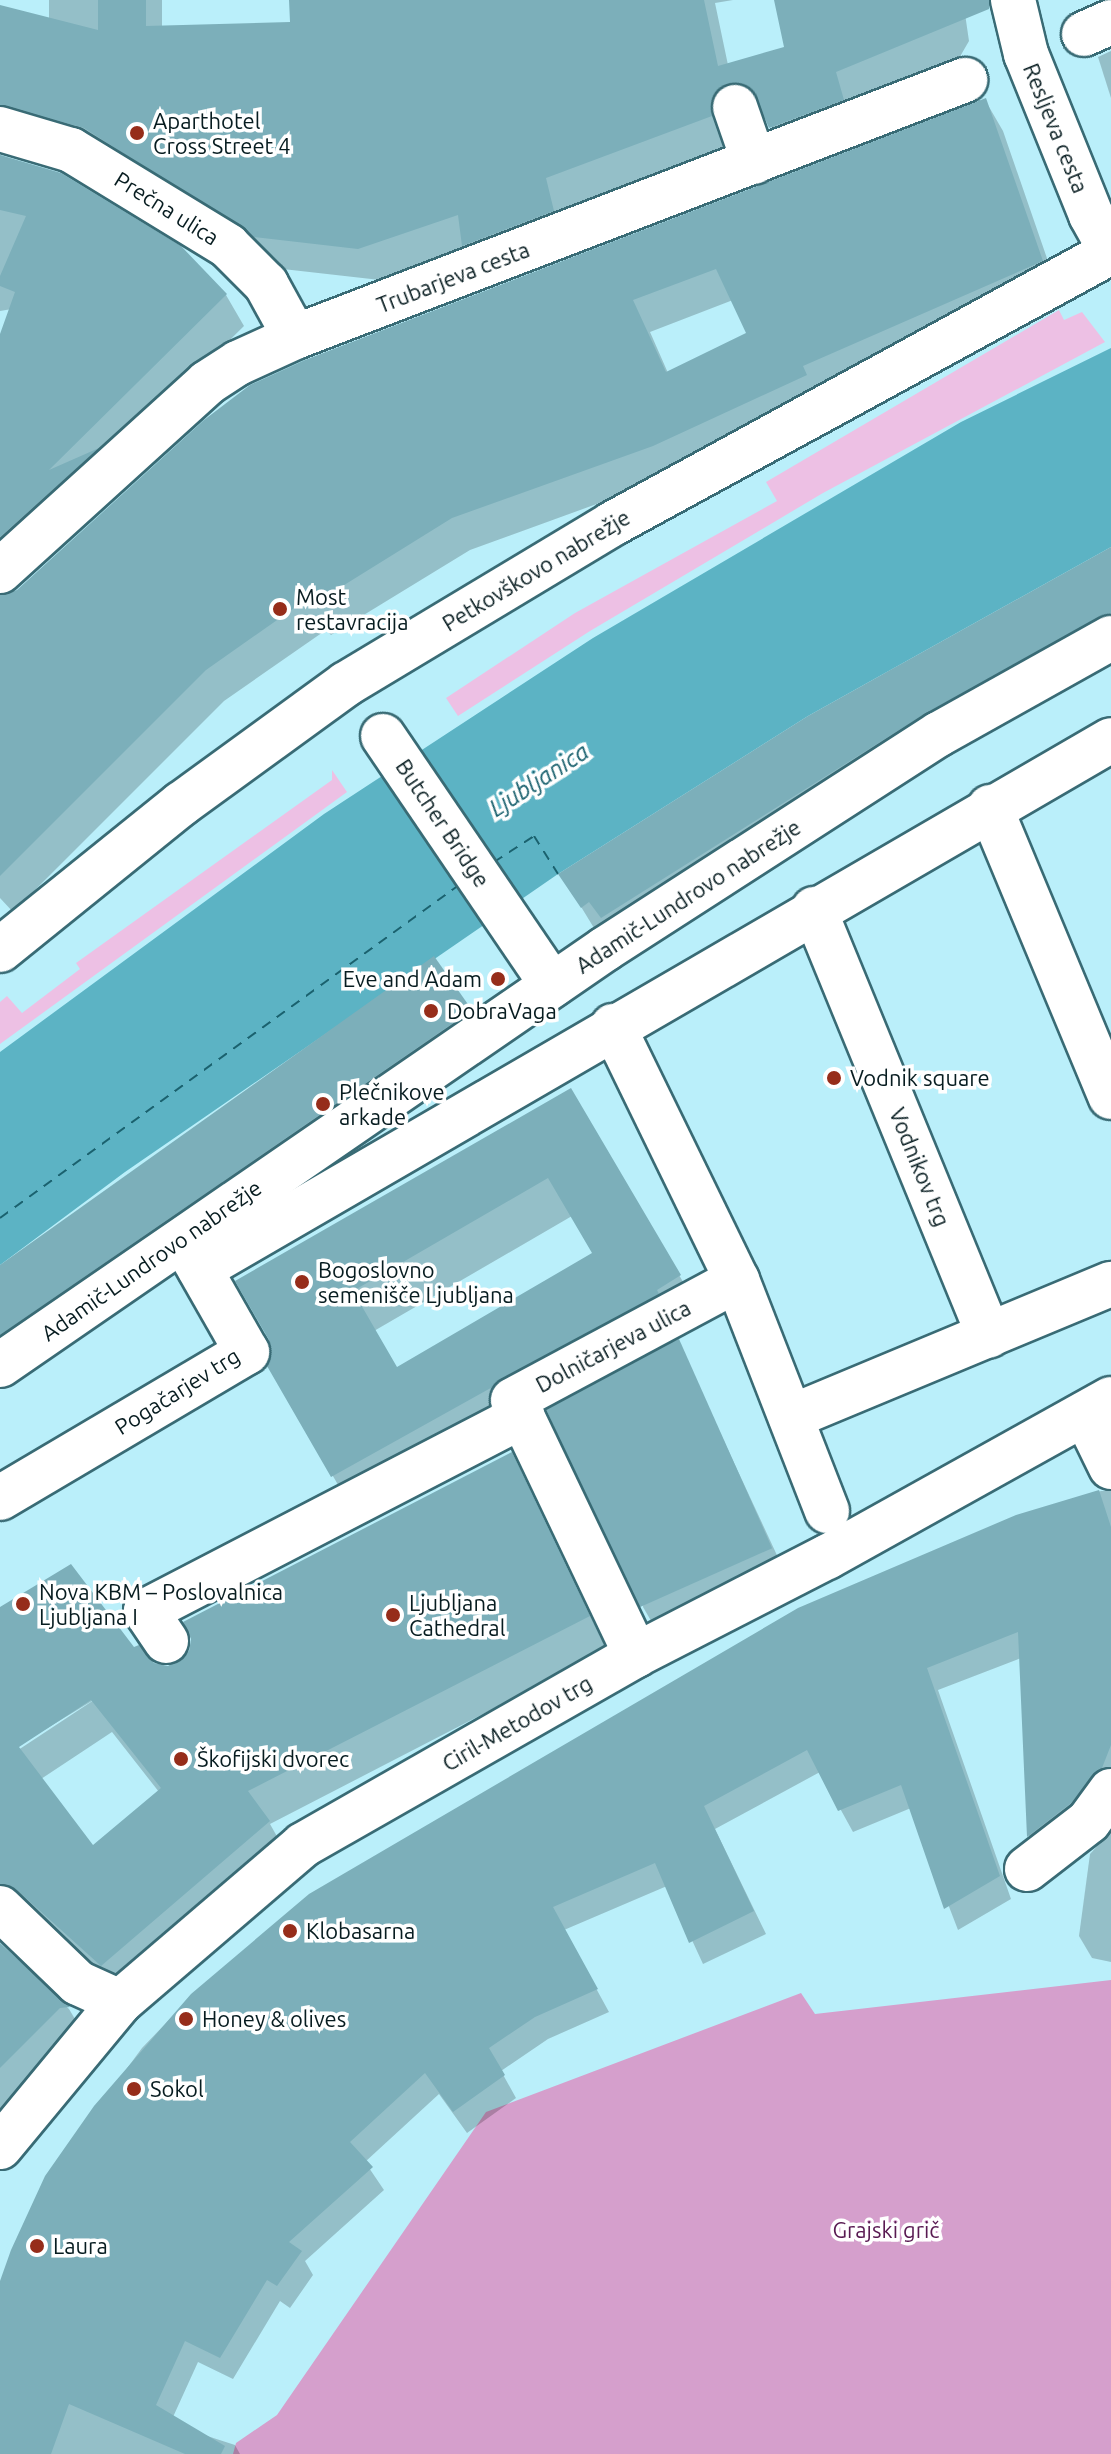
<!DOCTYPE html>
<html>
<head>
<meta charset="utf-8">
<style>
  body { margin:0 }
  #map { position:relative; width:1111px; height:2454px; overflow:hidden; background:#baeffa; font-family:Ubuntu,sans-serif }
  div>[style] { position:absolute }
  .green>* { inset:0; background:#edc0e4 }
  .forest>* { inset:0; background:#d59fcc }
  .water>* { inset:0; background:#5cb3c4 }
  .shadow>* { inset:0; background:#0003 }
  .ferry>* { height:2px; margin-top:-1px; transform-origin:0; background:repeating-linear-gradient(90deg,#1a616e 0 10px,transparent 0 18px) }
  .building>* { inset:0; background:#7cafba; transform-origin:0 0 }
  .roads { filter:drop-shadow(2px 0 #396b75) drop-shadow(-2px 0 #396b75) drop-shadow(0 2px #396b75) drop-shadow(0 -2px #396b75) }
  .minor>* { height:44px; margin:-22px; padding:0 22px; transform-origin:22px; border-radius:22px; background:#fff }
  .major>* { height:44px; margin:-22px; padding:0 22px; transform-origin:22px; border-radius:22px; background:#fff }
  .dots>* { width:22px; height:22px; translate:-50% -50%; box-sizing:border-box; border:4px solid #fff; border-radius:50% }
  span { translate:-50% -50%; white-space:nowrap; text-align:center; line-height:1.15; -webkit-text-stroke:7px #fff; paint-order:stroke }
  .poi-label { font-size:22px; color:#071c20 }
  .left { translate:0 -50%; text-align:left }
  .right { translate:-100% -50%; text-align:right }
  .street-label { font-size:22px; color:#071c20 }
  .park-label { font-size:22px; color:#591a52 }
  .water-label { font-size:24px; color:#1a616e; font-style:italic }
</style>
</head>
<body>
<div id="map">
  <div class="green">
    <i style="clip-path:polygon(1059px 310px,1064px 320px,1082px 312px,1105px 342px,823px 493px,590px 631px,458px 716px,446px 698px,575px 613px,777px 501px,766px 482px)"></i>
    <i style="clip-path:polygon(332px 770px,347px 792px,0 1044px,0 1002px,7px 996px,22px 1013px,80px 969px,76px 963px,332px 780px)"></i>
  </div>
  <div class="forest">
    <i style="clip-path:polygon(1111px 1980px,1111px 2454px,233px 2454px,236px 2443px,277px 2415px,486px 2112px,801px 1993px,815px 2014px)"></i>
  </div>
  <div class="water">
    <i style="clip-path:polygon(1111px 348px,1111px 547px,808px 716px,558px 874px,125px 1172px,0 1265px,0 1052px,324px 814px,593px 638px,961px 422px)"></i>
  </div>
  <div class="shadow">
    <i style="clip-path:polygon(49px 0,162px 0,162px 27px,292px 24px,291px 0,733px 0,715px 3px,728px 65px,787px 49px,776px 0,963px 0,969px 41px,958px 60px,789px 159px,767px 119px,744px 114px,728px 147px,562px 210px,571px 242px,466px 250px,380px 280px,274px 268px,104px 159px,0 143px,0 7px,49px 20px)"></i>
    <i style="clip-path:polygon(1111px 51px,1111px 98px,1098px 57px)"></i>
    <i style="clip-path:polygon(evenodd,985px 100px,1003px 131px,1059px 293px,671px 477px,470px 550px,331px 635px,326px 630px,224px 701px,13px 912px,0 898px,0 595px,18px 591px,985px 100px,733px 300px,749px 334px,668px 373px,650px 332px,733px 300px)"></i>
    <i style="clip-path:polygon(0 155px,60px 175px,226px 295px,244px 326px,105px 463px,0 585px,0 342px,12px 309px,0 311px)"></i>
    <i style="clip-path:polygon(1111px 552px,1111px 637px,615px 938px,603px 922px,594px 928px,561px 874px,889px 671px)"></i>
    <i style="clip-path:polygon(434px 959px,486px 1037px,0 1371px,0 1267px)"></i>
    <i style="clip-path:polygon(evenodd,570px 1090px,702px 1314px,355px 1514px,269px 1366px,271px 1340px,570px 1090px,572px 1216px,594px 1254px,397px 1370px,374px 1331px,572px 1216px)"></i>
    <i style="clip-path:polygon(678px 1342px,788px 1579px,661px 1638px,643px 1607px)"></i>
    <i style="clip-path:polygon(evenodd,511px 1455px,607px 1650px,270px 1824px,288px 1856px,122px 1999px,0 1927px,0 1762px,100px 1696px,0 1757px,0 1609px,134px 1650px,153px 1665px,169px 1668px,511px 1455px,112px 1732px,159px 1792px,92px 1848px,41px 1779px,112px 1732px)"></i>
    <i style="clip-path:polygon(1101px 1491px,1111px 1491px,1111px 1793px,1041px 1858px,1029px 1837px,1021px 1658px,938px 1690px,1011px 1899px,958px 1930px,911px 1808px,853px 1832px,820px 1772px,715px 1829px,766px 1934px,703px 1964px,667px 1886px,564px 1930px,609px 2012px,548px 2039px,501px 2071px,516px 2098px,467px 2133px,439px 2094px,365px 2162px,384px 2190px,305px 2261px,313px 2275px,290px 2308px,280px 2301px,233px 2379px,198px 2362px,173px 2417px,201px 2434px,235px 2445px,240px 2454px,0 2454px,0 2285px,47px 2177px,142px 2048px,193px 1995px,1016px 1517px)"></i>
    <i style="clip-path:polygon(1111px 1831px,1111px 1962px,1092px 1958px,1079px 1936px,1090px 1854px)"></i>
    <i style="clip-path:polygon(0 1945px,69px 2009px,88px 2041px,0 2123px)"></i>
  </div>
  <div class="ferry">
    <i style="left:494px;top:862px;width:48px;rotate:-33deg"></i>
    <i style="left:534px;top:836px;width:45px;rotate:57.7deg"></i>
    <i style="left:0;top:1218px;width:567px;rotate:-35.96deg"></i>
  </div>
  <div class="building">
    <i style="clip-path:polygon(98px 0,146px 0,146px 26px,290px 22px,289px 0,704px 0,718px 66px,784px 47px,774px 0,989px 0,989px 9px,836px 72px,844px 100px,769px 128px,752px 89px,726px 84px,711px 102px,712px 116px,546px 178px,554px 211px,462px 246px,458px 215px,358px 249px,254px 237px,84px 128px,0 105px,0 5px,98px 30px)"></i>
    <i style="clip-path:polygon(evenodd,986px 98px,1043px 261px,803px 366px,807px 375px,653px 446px,452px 518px,312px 605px,307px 599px,206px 670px,0 876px,0 595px,17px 590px,204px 420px,250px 385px,305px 360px,986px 98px,716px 269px,746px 333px,666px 372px,633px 300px,716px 269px)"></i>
    <i style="clip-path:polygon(0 155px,61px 173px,181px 246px,227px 294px,49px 470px,99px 448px,0 537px,0 334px,15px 292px,0 286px,0 276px,26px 216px,0 210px)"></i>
    <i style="clip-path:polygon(1111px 547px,1111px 613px,926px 713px,601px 918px,589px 902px,581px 908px,558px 874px,808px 716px)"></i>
    <i style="clip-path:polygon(434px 956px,472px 1010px,0 1335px,0 1265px)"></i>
    <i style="clip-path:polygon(evenodd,571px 1088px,681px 1275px,657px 1290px,659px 1294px,331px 1477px,267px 1366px,269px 1340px,235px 1281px,571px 1088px,548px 1178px,592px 1253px,397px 1367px,353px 1291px,548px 1178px)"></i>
    <i style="left:679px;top:1339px;width:229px;height:150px;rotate:66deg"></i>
    <i style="clip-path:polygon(evenodd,512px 1452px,590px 1616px,248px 1791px,270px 1821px,101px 1966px,17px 1890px,0 1884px,0 1607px,71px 1564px,134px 1647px,139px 1645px,154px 1663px,168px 1666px,189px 1651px,191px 1639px,183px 1622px,512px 1452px,91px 1700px,161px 1788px,93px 1845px,19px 1747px,91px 1700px)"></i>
    <i style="clip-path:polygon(1099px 1490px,1111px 1527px,1111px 1745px,1102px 1768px,1071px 1803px,1027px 1837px,1018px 1632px,927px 1668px,1000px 1876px,944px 1909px,901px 1785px,838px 1811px,807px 1750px,704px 1806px,754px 1911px,689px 1943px,655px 1863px,553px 1907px,598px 1989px,535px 2017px,489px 2048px,505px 2075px,453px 2112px,425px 2073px,350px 2142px,373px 2167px,289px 2242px,302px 2251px,277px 2286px,267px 2280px,220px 2358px,185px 2341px,156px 2405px,225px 2446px,221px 2454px,185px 2454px,69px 2404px,51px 2454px,0 2454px,0 2281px,11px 2250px,45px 2176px,94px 2106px,191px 1994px,309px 1894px,798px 1608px,1016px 1515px)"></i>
    <i style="clip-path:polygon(0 1943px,70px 2007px,60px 2008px,0 2068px)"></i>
  </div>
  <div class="roads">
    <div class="minor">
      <i style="left:1084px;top:34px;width:30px;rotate:-24deg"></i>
      <i style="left:735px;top:107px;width:58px;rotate:70.9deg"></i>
      <i style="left:0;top:129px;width:74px;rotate:16.5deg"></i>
      <i style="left:71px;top:150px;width:184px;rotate:31.4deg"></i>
      <i style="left:228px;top:246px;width:54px;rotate:45deg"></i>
      <i style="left:266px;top:284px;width:60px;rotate:61.3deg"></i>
      <i style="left:0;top:571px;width:280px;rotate:-42.2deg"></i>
      <i style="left:207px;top:383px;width:37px;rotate:-33deg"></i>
      <i style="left:238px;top:363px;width:63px;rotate:-24.5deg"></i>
      <i style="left:295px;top:337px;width:718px;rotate:-20.99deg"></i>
      <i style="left:383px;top:736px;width:301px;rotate:55.8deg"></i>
      <i style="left:990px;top:807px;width:314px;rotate:67.4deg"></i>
      <i style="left:814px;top:909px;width:461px;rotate:67.7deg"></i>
      <i style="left:0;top:950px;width:233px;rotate:-38.9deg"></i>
      <i style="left:181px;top:804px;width:204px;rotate:-36deg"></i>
      <i style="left:346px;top:684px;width:310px;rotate:-31deg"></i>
      <i style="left:612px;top:524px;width:568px;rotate:-28.59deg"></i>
      <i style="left:613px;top:1026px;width:283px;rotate:64deg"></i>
      <i style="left:737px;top:1280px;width:248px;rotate:68.7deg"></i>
      <i style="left:200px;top:1269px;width:1053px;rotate:-30.14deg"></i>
      <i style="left:0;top:1365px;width:734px;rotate:-34.51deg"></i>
      <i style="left:605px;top:949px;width:397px;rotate:-32.8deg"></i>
      <i style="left:939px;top:734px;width:197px;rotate:-29.2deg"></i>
      <i style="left:1085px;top:1414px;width:59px;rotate:63.9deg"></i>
      <i style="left:522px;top:1416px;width:265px;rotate:64.5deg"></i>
      <i style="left:791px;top:1417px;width:347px;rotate:-22.6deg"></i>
      <i style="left:0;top:1498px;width:287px;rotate:-30.6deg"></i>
      <i style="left:247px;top:1352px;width:123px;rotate:-119.7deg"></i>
      <i style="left:166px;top:1641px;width:36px;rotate:-124deg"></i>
      <i style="left:146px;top:1611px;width:424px;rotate:-27.4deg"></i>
      <i style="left:522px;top:1416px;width:18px;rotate:-119deg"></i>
      <i style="left:513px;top:1400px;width:254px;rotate:-28.2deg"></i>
      <i style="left:1027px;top:1869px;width:78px;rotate:-37.7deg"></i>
      <i style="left:1089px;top:1821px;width:37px;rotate:-54deg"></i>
      <i style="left:0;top:1908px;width:108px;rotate:43.9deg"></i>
      <i style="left:78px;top:1983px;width:46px;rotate:24.3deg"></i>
      <i style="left:0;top:2147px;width:188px;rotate:-50.4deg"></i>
      <i style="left:120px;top:2002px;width:241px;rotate:-40.6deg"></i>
      <i style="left:303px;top:1845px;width:383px;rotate:-29.7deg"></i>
      <i style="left:636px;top:1655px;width:215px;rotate:-27.2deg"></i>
      <i style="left:827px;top:1557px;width:325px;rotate:-29.1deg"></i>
    </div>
    <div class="major">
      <i style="left:1013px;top:0;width:56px;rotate:76.5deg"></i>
      <i style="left:1026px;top:54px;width:174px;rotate:68deg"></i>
      <i style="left:1091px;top:215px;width:41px;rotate:60.9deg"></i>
    </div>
  </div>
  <div class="dots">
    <i style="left:137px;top:133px;background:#962d1a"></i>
    <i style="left:280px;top:609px;background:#962d1a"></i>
    <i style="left:498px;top:979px;background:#962d1a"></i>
    <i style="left:431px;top:1011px;background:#962d1a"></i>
    <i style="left:834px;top:1078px;background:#962d1a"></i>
    <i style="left:323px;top:1104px;background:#962d1a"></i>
    <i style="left:302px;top:1282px;background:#962d1a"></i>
    <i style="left:23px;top:1604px;background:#962d1a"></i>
    <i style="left:393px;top:1615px;background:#962d1a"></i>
    <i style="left:181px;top:1759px;background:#962d1a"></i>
    <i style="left:290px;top:1931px;background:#962d1a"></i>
    <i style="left:186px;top:2019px;background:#962d1a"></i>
    <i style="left:134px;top:2089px;background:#962d1a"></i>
    <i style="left:37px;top:2246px;background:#962d1a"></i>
  </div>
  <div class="poi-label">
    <span class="left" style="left:153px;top:133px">Aparthotel<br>Cross Street 4</span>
    <span class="left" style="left:296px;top:609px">Most<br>restavracija</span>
    <span class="right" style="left:482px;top:979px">Eve and Adam</span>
    <span class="left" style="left:447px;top:1011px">DobraVaga</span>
    <span class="left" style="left:850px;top:1078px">Vodnik square</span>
    <span class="left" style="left:339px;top:1104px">Plečnikove<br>arkade</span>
    <span class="left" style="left:318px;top:1282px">Bogoslovno<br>semenišče Ljubljana</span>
    <span class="left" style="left:39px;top:1604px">Nova KBM – Poslovalnica<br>Ljubljana I</span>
    <span class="left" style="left:409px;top:1615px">Ljubljana<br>Cathedral</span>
    <span class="left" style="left:197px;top:1759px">Škofijski dvorec</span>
    <span class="left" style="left:306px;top:1931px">Klobasarna</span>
    <span class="left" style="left:202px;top:2019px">Honey &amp; olives</span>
    <span class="left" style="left:150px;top:2089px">Sokol</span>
    <span class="left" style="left:53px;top:2246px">Laura</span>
  </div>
  <div class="street-label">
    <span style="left:1056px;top:128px;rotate:68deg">Resljeva cesta</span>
    <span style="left:167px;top:208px;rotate:32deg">Prečna ulica</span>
    <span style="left:453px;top:277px;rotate:-21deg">Trubarjeva cesta</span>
    <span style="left:536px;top:570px;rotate:-31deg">Petkovškovo nabrežje</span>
    <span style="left:443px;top:823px;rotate:56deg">Butcher Bridge</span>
    <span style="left:688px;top:896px;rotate:-33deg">Adamič-Lundrovo nabrežje</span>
    <span style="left:920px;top:1167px;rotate:68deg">Vodnikov trg</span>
    <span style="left:151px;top:1260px;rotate:-35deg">Adamič-Lundrovo nabrežje</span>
    <span style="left:613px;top:1346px;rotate:-28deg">Dolničarjeva ulica</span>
    <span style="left:177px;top:1391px;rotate:-32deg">Pogačarjev trg</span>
    <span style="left:517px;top:1723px;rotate:-30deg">Ciril-Metodov trg</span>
  </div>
  <div class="park-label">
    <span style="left:886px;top:2230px">Grajski grič</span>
  </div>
  <div class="water-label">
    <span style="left:539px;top:780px;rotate:-33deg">Ljubljanica</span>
  </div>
</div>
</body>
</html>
